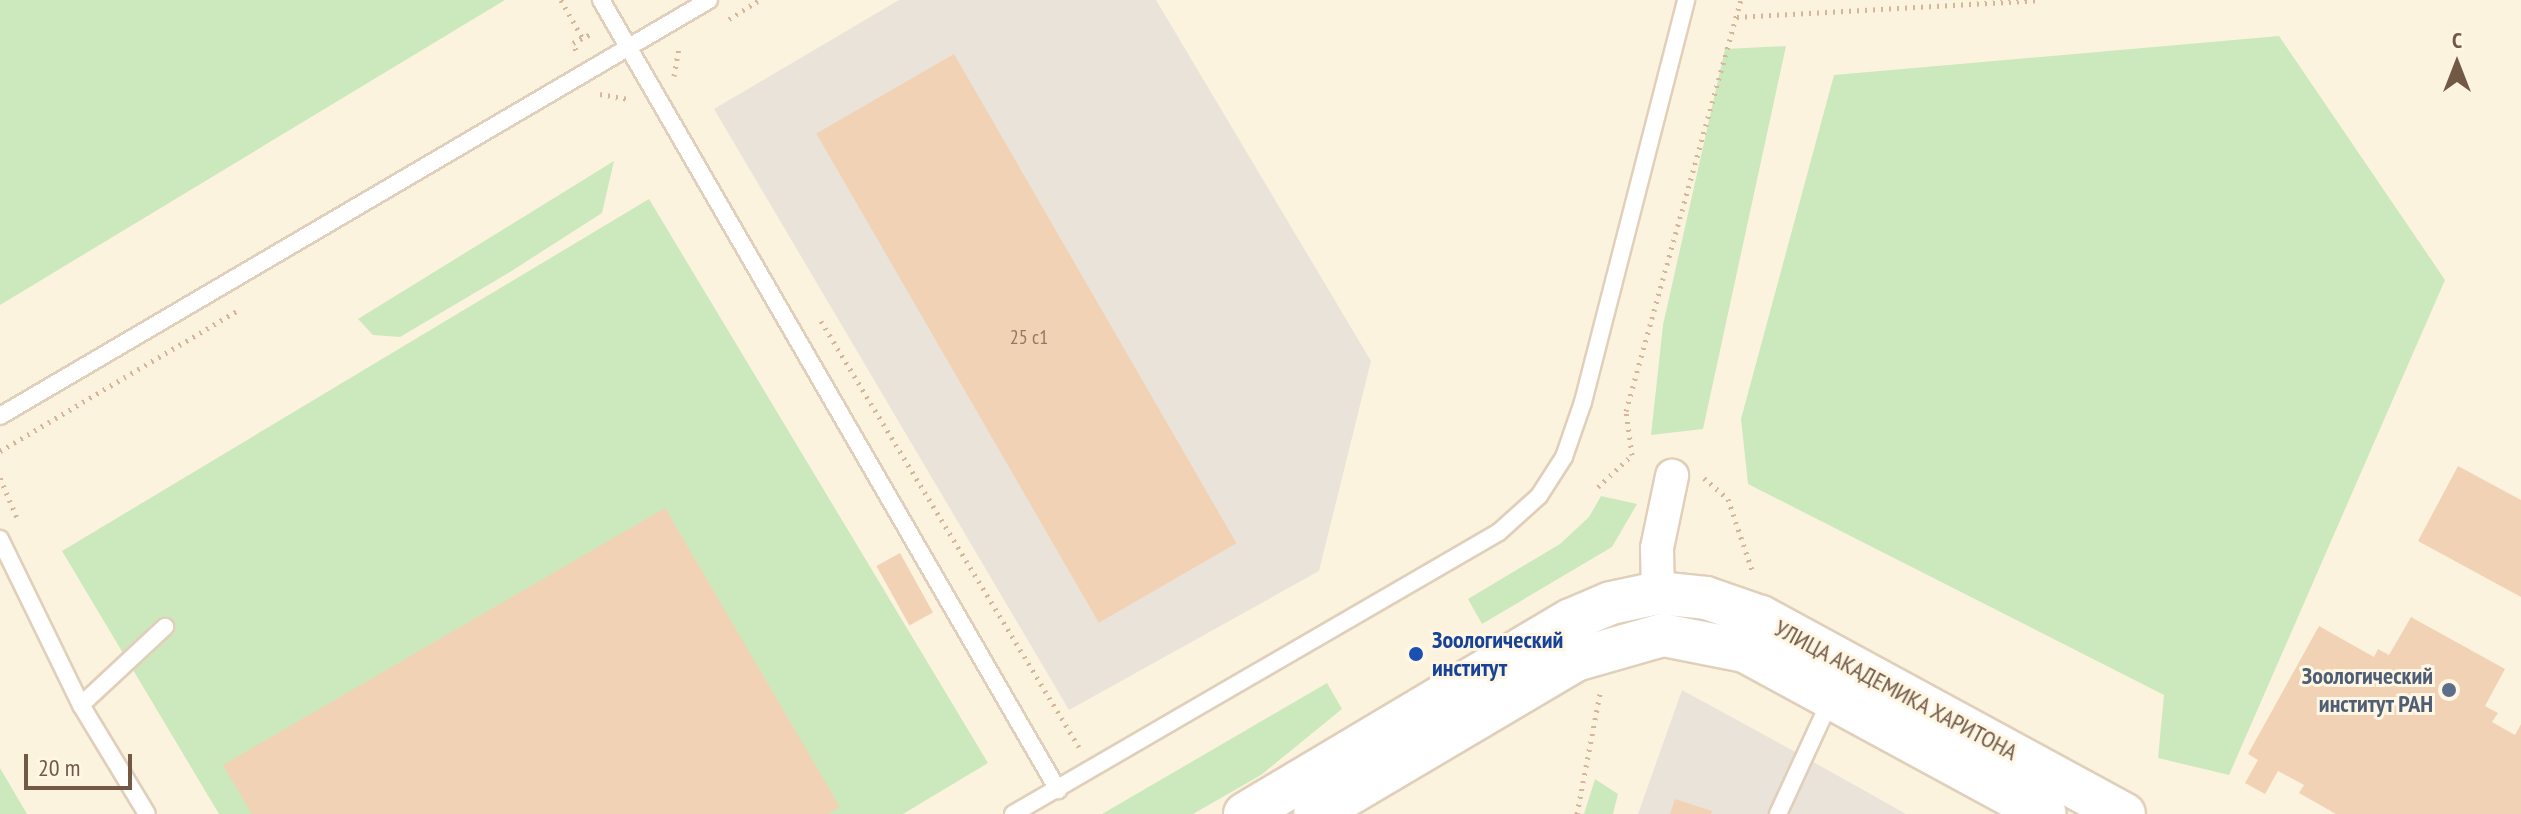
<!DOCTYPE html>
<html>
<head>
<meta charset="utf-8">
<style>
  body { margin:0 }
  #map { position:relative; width:2521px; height:814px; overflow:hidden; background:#fcf3de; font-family:"PT Sans Narrow",sans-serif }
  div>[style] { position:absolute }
  .industrial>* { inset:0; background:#eae3da }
  .green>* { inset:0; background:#cce9bd }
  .building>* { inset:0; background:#f2d2b5; transform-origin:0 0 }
  .path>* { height:5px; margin-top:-2.5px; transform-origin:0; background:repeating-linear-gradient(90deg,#d6b599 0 2px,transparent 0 8px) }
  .roads { filter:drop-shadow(2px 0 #e0cfba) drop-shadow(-2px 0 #e0cfba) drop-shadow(0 2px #e0cfba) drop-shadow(0 -2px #e0cfba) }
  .service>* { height:16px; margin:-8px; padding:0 8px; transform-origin:8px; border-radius:8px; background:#fff }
  .minor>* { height:32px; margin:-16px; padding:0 16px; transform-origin:16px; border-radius:16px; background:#fff }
  .tertiary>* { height:42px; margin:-21px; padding:0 21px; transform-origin:21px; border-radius:21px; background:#fff }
  .dots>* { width:22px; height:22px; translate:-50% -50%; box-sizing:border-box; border:4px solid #fff6e4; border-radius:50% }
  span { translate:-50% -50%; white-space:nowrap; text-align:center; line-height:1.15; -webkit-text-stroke:6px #fff6e4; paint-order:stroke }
  .number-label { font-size:20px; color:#927762 }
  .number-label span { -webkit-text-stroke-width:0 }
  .transit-label { font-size:24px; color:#164399; font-weight:700 }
  .left { translate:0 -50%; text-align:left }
  .service-label { font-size:24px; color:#4e5e75; font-weight:700 }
  .right { translate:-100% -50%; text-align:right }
  .street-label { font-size:24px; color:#725946 }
  .north { position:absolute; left:2417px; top:24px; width:80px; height:80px; -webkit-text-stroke:6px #fff6e4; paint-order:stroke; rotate:0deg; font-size:22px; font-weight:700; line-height:32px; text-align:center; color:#725946 }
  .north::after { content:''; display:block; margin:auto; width:28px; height:36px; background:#725946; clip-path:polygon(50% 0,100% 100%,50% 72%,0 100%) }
  .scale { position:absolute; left:24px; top:754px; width:108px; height:36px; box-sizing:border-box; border:4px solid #725946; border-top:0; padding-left:10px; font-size:24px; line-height:28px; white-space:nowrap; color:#725946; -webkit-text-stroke:6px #fff6e4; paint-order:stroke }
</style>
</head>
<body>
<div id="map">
  <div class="industrial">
    <i style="clip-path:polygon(899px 0,1156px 0,1371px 361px,1319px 571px,1069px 710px,714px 109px)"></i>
    <i style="clip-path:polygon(1682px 690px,1801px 755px,1906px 814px,1638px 814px)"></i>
  </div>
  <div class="green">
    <i style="clip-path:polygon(0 0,505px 0,0 305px)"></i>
    <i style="clip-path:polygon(2279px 36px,2445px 280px,2229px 775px,2158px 758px,2164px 695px,1748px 484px,1741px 419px,1834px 75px)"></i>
    <i style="clip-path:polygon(1786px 46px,1703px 429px,1651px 435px,1663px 325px,1725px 49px)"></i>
    <i style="clip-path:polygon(614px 161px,602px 213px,510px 272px,400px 337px,373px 335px,358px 319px)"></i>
    <i style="clip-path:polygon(649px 199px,988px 763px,903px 814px,219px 814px,62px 551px)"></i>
    <i style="clip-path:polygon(1601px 496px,1637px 504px,1612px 547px,1482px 624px,1468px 599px,1560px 544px,1589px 517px)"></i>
    <i style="clip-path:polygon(1327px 683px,1342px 709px,1261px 775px,1193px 814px,1102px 814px)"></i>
    <i style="clip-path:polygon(0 768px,27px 814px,0 814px)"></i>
    <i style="clip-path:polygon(1595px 779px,1618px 794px,1613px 814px,1584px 814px)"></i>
  </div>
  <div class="building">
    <i style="left:954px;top:54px;width:565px;height:159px;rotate:60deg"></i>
    <i style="clip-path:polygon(2458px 466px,2521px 500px,2521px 597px,2418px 541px)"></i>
    <i style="clip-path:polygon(665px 508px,840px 807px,828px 814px,252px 814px,223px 765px)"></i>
    <i style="left:900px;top:553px;width:68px;height:27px;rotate:61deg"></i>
    <i style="clip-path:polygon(2411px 617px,2505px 669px,2485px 706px,2498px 713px,2492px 722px,2515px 735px,2521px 724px,2521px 814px,2336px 814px,2299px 793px,2304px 785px,2278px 771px,2265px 794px,2245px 783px,2258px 760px,2248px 754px,2319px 626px,2374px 657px,2378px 649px,2389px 655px)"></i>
    <i style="clip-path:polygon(1675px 799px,1712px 811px,1711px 814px,1670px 814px)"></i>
  </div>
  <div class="path">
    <i style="left:561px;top:0;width:45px;rotate:60.6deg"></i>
    <i style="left:1737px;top:17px;width:300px;rotate:-3.2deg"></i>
    <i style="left:729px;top:19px;width:36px;rotate:-32deg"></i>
    <i style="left:576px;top:50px;width:8px;rotate:-113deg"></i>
    <i style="left:573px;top:43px;width:22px;rotate:-27deg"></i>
    <i style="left:674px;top:76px;width:29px;rotate:-80deg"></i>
    <i style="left:600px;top:94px;width:28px;rotate:10deg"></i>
    <i style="left:821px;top:321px;width:498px;rotate:58.8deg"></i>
    <i style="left:0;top:451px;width:279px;rotate:-30.6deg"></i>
    <i style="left:0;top:478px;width:46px;rotate:66.8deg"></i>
    <i style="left:1704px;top:478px;width:32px;rotate:41deg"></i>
    <i style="left:1728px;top:499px;width:78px;rotate:71.3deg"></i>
    <i style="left:1598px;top:487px;width:47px;rotate:-43.3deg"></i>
    <i style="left:1632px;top:455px;width:44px;rotate:-97.8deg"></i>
    <i style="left:1626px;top:411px;width:427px;rotate:-74.4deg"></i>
    <i style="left:1577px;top:814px;width:123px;rotate:-79.2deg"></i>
  </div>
  <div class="roads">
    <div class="service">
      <i style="left:601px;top:0;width:913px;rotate:59.95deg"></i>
      <i style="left:0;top:416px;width:822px;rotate:-30.4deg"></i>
      <i style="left:0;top:539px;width:185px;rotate:64deg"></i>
      <i style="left:81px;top:705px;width:127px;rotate:58.8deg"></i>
      <i style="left:81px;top:705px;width:115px;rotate:-42.9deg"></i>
      <i style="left:1013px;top:814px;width:562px;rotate:-30.12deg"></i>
      <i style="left:1499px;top:532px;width:54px;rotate:-42deg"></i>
      <i style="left:1539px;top:496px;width:46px;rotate:-57.3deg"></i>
      <i style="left:1564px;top:457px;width:58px;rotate:-70.9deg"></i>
      <i style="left:1583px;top:402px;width:415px;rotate:-75.6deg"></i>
      <i style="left:1778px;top:814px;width:127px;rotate:-65.3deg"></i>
    </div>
    <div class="minor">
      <i style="left:1658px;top:593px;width:45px;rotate:-91.3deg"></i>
      <i style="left:1657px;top:548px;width:74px;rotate:-78.2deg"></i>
    </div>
    <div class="tertiary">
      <i style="left:1245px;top:814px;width:379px;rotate:-30.8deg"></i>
      <i style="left:1571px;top:620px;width:43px;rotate:-23deg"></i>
      <i style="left:1611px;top:603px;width:48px;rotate:-12deg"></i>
      <i style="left:1658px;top:593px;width:48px;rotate:5.9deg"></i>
      <i style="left:1706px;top:598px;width:58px;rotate:19.1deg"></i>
      <i style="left:1761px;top:617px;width:413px;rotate:28.5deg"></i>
      <i style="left:1315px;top:814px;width:302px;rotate:-30.6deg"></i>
      <i style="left:1575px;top:660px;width:91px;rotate:-15.9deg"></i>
      <i style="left:1663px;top:635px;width:84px;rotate:11deg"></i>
      <i style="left:1745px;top:651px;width:341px;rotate:28.5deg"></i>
    </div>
  </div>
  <div class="dots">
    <i style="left:1416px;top:654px;background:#1a4fb4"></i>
    <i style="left:2449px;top:690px;background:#5c6f8a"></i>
  </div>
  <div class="number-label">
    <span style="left:1029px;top:337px">25 с1</span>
  </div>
  <div class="transit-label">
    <span class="left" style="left:1432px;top:654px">Зоологический<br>институт</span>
  </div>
  <div class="service-label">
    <span class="right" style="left:2433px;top:690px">Зоологический<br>институт РАН</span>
  </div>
  <div class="street-label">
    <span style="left:1896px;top:690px;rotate:28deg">УЛИЦА АКАДЕМИКА ХАРИТОНА</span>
  </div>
  <div class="north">С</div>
  <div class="scale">20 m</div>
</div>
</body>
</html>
